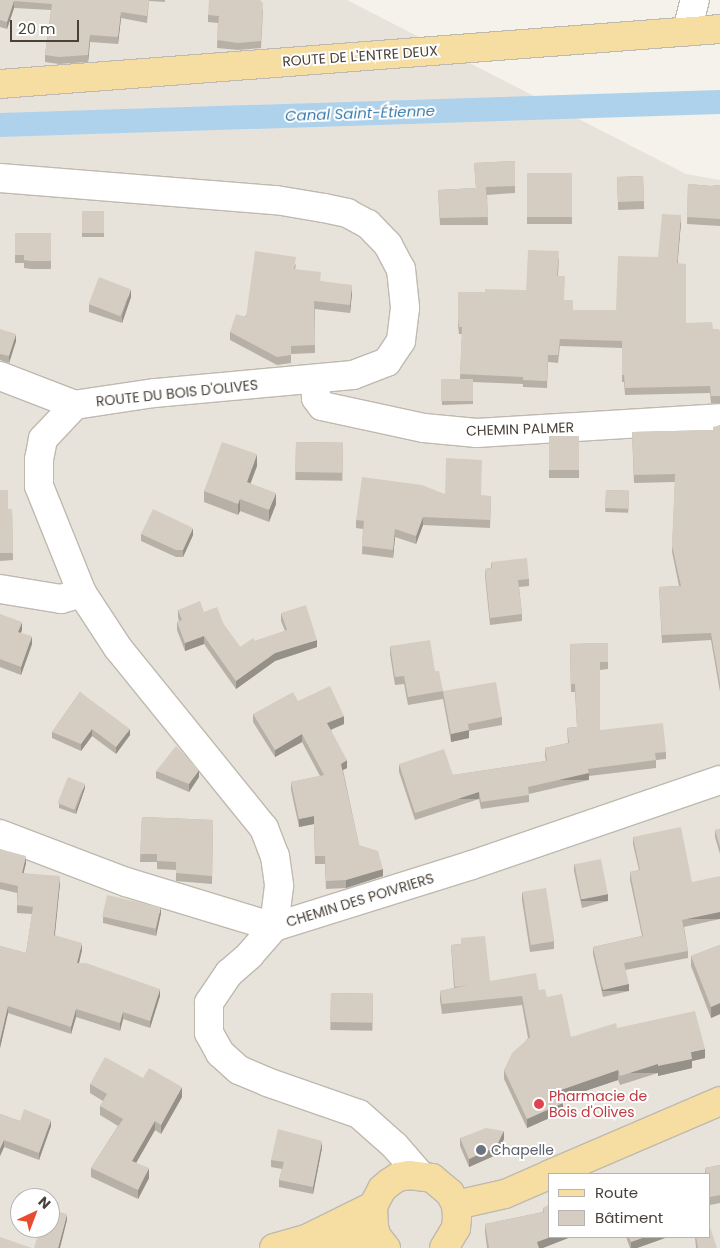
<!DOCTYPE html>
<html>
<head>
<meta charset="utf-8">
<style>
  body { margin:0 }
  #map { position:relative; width:720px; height:1248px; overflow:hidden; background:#f4f2eb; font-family:Poppins,sans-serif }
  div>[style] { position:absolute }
  .residential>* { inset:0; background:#e8e3da }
  .canal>* { height:24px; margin:-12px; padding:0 12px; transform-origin:12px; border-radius:12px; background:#aed2eb }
  .roads { filter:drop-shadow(1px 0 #bfb9af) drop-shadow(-1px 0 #bfb9af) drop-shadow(0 1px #bfb9af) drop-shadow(0 -1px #bfb9af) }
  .minor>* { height:28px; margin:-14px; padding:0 14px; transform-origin:14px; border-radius:14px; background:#fff }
  .major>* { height:28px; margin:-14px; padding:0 14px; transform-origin:14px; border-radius:14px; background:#f6dea3 }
  .wall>* { inset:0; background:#b7b0a7; transform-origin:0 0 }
  .shaded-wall>* { inset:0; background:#959088; transform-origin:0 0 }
  .building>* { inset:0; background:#d5cdc2; transform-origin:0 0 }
  .dots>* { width:14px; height:14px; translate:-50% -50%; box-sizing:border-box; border:2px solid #fff; border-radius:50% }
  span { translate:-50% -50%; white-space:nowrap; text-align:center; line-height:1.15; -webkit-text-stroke:4px #fff; paint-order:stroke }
  .street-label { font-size:14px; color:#48423a }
  .health-label { font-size:14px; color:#be3a42 }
  .left { translate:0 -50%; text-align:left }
  .worship-label { font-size:14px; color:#5b616d }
  .water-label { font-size:15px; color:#3b7cac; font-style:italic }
  .legend { position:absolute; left:548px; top:1173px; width:162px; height:65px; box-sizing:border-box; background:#fff; border:1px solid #b6b3b0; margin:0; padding:6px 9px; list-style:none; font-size:15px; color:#48423a }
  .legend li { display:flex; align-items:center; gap:10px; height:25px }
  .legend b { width:25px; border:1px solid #b6b3b0 }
  .north { position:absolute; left:10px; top:1188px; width:50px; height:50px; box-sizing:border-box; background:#fff; border:1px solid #b6b3b0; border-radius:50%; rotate:43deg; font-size:14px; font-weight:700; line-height:20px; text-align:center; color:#48423a }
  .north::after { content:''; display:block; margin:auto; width:18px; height:22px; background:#e84b2f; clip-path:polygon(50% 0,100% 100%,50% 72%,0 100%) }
  .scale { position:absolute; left:10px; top:20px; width:69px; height:22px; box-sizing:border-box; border:2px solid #48423a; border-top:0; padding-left:6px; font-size:15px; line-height:18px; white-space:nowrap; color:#48423a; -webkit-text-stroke:4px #fff; paint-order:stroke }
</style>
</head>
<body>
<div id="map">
  <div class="residential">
    <i style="clip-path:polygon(evenodd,0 0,347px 0,686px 174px,720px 180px,720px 1248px,0 1248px,0 0,549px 1174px,709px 1174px,709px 1237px,549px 1237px,549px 1174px,0 0,20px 1198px,50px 1198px,50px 1228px,20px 1228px,20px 1198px)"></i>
  </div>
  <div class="canal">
    <i style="left:0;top:125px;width:720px;rotate:-1.83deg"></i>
  </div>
  <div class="roads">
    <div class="minor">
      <i style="left:687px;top:31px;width:32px;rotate:-76deg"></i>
      <i style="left:0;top:178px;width:277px;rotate:4.6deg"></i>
      <i style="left:276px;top:200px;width:49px;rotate:9.5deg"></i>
      <i style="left:324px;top:208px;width:24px;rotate:12deg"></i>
      <i style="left:347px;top:213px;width:24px;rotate:28deg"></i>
      <i style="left:368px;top:224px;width:29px;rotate:46deg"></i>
      <i style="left:388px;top:245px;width:27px;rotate:62deg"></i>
      <i style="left:401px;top:269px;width:39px;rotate:84deg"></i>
      <i style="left:405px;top:308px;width:33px;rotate:97deg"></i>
      <i style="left:401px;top:341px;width:25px;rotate:124deg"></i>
      <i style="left:387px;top:362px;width:36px;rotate:159deg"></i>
      <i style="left:353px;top:375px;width:200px;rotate:174.8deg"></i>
      <i style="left:154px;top:393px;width:80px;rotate:171.4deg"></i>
      <i style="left:75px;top:405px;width:47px;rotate:133.3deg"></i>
      <i style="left:43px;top:439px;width:21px;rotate:101deg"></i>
      <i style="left:39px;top:460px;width:26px;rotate:90deg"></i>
      <i style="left:39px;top:486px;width:115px;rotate:68.1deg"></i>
      <i style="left:82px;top:593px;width:66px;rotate:56.8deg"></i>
      <i style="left:118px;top:648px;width:232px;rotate:51deg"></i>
      <i style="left:264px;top:828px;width:30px;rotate:69deg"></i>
      <i style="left:275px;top:856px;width:30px;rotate:82deg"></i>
      <i style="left:279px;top:886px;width:41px;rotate:97deg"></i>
      <i style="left:274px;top:927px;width:37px;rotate:131deg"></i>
      <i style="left:250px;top:955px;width:28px;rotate:139deg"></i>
      <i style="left:229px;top:973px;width:36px;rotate:124deg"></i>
      <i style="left:209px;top:1003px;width:30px;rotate:90deg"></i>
      <i style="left:209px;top:1033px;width:23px;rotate:61deg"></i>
      <i style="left:220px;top:1053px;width:25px;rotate:42deg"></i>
      <i style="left:239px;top:1070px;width:30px;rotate:23deg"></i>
      <i style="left:267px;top:1082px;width:97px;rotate:19.2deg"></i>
      <i style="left:359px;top:1114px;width:48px;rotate:41.6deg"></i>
      <i style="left:395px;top:1146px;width:38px;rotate:49deg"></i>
      <i style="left:0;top:376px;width:80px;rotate:21.1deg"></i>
      <i style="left:315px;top:379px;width:19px;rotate:87deg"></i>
      <i style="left:316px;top:398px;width:10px;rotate:53deg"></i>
      <i style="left:322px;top:406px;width:104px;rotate:12.2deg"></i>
      <i style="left:424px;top:428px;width:53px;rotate:5.4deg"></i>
      <i style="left:477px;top:433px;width:243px;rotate:-3.5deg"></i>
      <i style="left:0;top:589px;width:62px;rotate:9.3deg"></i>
      <i style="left:61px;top:599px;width:22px;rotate:-16deg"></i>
      <i style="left:0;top:834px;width:135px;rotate:20.9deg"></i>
      <i style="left:126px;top:882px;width:155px;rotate:16.9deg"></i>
      <i style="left:274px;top:927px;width:207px;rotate:-17.4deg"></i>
      <i style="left:472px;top:865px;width:262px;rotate:-18.9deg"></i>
    </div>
    <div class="major">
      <i style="left:0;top:84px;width:722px;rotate:-4.37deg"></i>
      <i style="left:550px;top:1174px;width:185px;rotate:-23.2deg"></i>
      <i style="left:456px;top:1205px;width:50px;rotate:-12.7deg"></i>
      <i style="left:505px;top:1194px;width:48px;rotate:-23.4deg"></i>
      <i style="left:313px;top:1239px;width:24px"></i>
      <i style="left:337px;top:1239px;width:47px;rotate:8.7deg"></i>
      <i style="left:274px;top:1248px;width:33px;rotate:-16deg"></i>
      <i style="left:306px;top:1239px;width:75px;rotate:-26.2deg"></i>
      <i style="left:386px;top:1248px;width:14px;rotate:-129deg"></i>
      <i style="left:377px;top:1237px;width:10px;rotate:-107deg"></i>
      <i style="left:374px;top:1227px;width:21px;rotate:-93deg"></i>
      <i style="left:373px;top:1206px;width:19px;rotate:-62deg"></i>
      <i style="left:382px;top:1189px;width:9px;rotate:-41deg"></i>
      <i style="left:389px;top:1183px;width:11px;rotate:-34deg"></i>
      <i style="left:398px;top:1177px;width:11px;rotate:-10deg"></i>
      <i style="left:409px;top:1175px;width:23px;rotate:7deg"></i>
      <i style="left:432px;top:1178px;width:23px;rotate:40deg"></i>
      <i style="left:450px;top:1193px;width:13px;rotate:63deg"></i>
      <i style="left:456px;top:1205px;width:12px;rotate:85deg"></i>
      <i style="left:457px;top:1217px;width:11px;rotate:95deg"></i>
      <i style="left:456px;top:1228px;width:23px;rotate:121deg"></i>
    </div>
  </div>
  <div class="wall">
    <i style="clip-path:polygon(0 0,165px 0,165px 2px,149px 1px,147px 23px,121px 18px,118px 44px,90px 42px,88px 62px,59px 64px,45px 62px,45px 55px,51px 10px,14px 8px,7px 29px,0 27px)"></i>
    <i style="clip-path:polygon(263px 10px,261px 48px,238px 50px,217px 48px,218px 23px,208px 22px,208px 15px)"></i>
    <i style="clip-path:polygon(515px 161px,515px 193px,487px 195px,488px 225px,440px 225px,438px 190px,476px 188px,474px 163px)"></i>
    <i style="left:527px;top:173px;width:45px;height:51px"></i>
    <i style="left:643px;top:176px;width:33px;height:26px;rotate:88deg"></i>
    <i style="clip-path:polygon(688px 184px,711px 186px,720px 185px,720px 226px,687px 224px)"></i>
    <i style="left:104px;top:211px;width:26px;height:22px;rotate:90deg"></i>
    <i style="clip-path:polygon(681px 222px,677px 263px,686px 323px,713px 329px,720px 330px,720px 403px,711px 403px,710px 393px,625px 395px,624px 382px,622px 382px,622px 348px,560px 346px,558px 363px,548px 362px,547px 388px,523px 387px,523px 384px,473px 382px,473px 404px,442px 405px,441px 379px,460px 379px,462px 334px,459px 334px,458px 326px,458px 292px,485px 292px,526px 290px,559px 258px,558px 276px,564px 300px,573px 310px,616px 310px,658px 257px)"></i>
    <i style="clip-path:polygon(15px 233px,51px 233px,51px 269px,31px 269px,24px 268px,24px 263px,15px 263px)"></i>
    <i style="clip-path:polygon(296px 264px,295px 270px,321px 281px,352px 293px,350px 313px,315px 309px,315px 353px,291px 354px,291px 363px,277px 365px,230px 340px,230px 332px)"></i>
    <i style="clip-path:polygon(131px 297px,122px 323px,89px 312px,89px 304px)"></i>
    <i style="clip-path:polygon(0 329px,16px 341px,9px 363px,0 360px)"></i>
    <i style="clip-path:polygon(720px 425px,720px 692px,711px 640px,662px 643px,659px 587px,679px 586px,672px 552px,675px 482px,634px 483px,632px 432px,713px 430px)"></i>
    <i style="left:549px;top:436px;width:30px;height:42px"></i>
    <i style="left:296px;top:442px;width:47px;height:38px;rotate:1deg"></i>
    <i style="clip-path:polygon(257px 466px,250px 483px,276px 504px,269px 522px,240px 511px,238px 515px,204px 502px,204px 491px)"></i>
    <i style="clip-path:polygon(0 470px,0 490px,8px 509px,12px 509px,13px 560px,0 561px)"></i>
    <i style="left:606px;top:490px;width:23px;height:22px;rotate:2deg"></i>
    <i style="clip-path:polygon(445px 494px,491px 496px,490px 528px,423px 525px,416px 544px,395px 537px,393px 558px,362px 554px,363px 529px,356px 528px,356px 520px)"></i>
    <i style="clip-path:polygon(141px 534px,193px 535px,183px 557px,176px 557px,141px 541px)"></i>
    <i style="clip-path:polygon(491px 562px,529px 579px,529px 586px,519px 587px,522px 614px,522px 621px,490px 625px,485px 576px,485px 569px,491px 568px)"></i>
    <i style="clip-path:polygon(178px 610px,204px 612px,224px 625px,240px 647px,255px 641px,285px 631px,281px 621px,281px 613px,317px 647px,275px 661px,236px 689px,204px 644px,185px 651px,177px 630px,177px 622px,179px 621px,178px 617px)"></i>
    <i style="clip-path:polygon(0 616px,22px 630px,21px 633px,32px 644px,21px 675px,0 667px)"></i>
    <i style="clip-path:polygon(608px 643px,608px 669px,600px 670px,600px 730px,666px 752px,666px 759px,656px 760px,656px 768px,589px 776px,589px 780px,529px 794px,529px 802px,481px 809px,479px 799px,415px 820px,399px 772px,399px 764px,453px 775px,546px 761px,545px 756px,545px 748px,568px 743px,567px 728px,577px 727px,575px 692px,571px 692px,570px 644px)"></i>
    <i style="clip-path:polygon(390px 646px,435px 671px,443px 691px,443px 699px,408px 705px,404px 684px,395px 685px,390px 654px)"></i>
    <i style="clip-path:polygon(443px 691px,502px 717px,502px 725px,469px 731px,469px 738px,451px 742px,443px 699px)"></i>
    <i style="clip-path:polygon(80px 692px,130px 735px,116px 754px,92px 736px,81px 751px,52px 738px,52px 732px)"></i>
    <i style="clip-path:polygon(298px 701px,344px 724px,331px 730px,347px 768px,343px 770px,359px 845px,383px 876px,346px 888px,326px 889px,325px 864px,315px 864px,314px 824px,299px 827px,291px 790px,291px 782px,320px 776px,302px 742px,275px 757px,253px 722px,253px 714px)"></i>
    <i style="clip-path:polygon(156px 771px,199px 777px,189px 792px,156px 778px)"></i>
    <i style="clip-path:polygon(85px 788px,76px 814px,59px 808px,59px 804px)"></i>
    <i style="clip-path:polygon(142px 817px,213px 820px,212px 884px,176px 881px,176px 870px,157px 869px,157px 862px,140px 862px)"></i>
    <i style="clip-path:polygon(720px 829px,720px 854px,715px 837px,715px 830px)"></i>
    <i style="clip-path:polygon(633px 837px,692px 882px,720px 919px,684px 927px,688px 951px,688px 958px,625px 970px,629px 991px,603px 997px,593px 954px,593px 947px,642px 936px,630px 880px,630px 872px,639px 870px,633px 844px)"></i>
    <i style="clip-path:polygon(0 849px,26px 863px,23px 873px,60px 883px,55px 935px,82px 950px,79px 963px,160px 996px,150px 1028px,123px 1019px,120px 1031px,76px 1017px,71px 1034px,8px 1013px,0 1048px,0 946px,26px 953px,32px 914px,17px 913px,17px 893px,0 889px)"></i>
    <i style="clip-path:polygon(574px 864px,608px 901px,582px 908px,574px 871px)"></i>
    <i style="clip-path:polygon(522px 892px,554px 941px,554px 949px,530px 952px,522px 900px)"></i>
    <i style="clip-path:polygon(161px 913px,156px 936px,103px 923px,103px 917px)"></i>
    <i style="clip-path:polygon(461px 938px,490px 981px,539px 990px,547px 997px,571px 1037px,617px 1028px,705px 1058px,692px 1061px,692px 1068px,658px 1076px,658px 1073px,620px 1085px,618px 1080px,561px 1099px,563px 1112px,527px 1128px,504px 1079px,504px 1070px,528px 1038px,522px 1005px,442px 1014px,440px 1000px,440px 991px,454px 988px,451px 945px,461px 944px)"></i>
    <i style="clip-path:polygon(720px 945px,720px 1014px,711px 1018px,691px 966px,691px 956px)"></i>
    <i style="left:331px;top:993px;width:42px;height:37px;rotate:1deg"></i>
    <i style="clip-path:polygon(143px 1078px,182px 1097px,161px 1134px,155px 1130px,136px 1163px,149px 1178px,138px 1199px,91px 1177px,91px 1168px,118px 1126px,100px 1115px,100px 1106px,103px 1101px,90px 1093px,90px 1084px)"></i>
    <i style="clip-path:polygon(0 1114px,20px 1121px,51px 1126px,39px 1160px,4px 1147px,0 1156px)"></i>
    <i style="clip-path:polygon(460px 1138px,504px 1139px,496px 1155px,469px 1167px,460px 1146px)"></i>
    <i style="clip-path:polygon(322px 1148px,313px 1194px,279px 1187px,279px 1180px,282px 1169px,271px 1167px,271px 1160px)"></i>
    <i style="clip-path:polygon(720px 1165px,720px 1203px,710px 1205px,709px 1196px,709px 1174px,705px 1174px,705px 1168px)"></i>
    <i style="clip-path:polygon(549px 1205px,543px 1248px,487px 1248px,485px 1232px,485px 1224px,543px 1212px,543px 1208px)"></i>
    <i style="clip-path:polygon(626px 1237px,665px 1237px,665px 1238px,637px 1248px,630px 1248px)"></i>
    <i style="clip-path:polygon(695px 1237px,709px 1237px,717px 1248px,696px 1248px)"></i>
  </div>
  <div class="shaded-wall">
    <i style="clip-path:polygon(14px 1px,14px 8px,7px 29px,7px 22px)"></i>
    <i style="clip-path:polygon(121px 12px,121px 18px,118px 44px,118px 37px)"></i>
    <i style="clip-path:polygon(90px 35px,90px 42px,88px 62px,88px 55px)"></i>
    <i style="clip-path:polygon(681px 215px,681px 222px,677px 270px,677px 263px)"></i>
    <i style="clip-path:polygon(352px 285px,352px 293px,350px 313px,350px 305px)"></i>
    <i style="clip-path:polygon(131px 289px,131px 297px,122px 323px,122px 316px)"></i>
    <i style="clip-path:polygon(16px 334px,16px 341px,9px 363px,9px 356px)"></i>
    <i style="clip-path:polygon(257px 454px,257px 466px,247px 493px,247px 482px)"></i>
    <i style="clip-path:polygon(276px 493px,276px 504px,269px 522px,269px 510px)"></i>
    <i style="clip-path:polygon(240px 499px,240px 511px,238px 515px,238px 504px)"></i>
    <i style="clip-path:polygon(423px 517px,423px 525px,416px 544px,416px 536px)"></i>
    <i style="clip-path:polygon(193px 528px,193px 535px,183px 557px,183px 550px)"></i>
    <i style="clip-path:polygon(395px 529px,395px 537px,393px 558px,393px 550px)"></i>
    <i style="clip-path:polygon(22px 622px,22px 630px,18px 640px,18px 632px)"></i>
    <i style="clip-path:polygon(32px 636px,32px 644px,21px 675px,21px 667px)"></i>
    <i style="clip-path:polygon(204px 636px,204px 644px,185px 651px,185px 643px)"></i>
    <i style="clip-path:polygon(317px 640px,317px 647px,275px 661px,236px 689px,236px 681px,275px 653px)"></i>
    <i style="clip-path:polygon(344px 716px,344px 724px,327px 731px,327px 723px)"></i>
    <i style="clip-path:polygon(92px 729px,92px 736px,81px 751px,81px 744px)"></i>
    <i style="clip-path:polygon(130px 729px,130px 735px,116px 754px,116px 747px)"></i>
    <i style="clip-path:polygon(469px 730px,469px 738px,451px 742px,451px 734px)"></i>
    <i style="clip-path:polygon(302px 734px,302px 742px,275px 757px,275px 750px)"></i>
    <i style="clip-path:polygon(347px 760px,347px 768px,341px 771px,341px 764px)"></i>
    <i style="clip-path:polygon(199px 770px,199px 777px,189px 792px,189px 784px)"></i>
    <i style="left:589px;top:773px;width:7px;height:63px;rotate:90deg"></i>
    <i style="clip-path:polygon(85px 784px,85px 788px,76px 814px,76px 810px)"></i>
    <i style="left:479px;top:792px;width:7px;height:67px;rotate:90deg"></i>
    <i style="clip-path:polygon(314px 816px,314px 824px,299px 827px,299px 819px)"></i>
    <i style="clip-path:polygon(26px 856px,26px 863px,22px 880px,22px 873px)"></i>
    <i style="clip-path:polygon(383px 869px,383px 876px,346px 888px,346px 880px)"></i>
    <i style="clip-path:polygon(60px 876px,60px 883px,54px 942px,54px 935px)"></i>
    <i style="left:608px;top:894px;width:7px;height:27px;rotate:90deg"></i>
    <i style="clip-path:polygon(161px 907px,161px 913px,156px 936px,156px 929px)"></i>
    <i style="left:720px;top:912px;width:7px;height:39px;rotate:90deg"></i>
    <i style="clip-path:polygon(82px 943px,82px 950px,77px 971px,77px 963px)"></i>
    <i style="left:629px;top:984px;width:7px;height:27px;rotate:90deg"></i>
    <i style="clip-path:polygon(160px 989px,160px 996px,150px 1028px,150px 1021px)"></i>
    <i style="clip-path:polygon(720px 1003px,720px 1014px,711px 1018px,711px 1007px)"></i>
    <i style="clip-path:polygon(8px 1006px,8px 1013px,0 1048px,0 1041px)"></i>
    <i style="clip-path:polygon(76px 1009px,76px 1017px,71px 1034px,71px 1027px)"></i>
    <i style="clip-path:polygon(123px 1012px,123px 1019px,120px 1031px,120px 1023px)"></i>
    <i style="clip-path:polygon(705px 1049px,705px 1058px,692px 1061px,692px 1068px,658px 1076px,658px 1066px,691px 1052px)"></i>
    <i style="left:658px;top:1064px;width:9px;height:40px;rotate:90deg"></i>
    <i style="clip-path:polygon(618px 1070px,618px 1080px,558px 1100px,558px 1091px)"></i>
    <i style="clip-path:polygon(182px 1087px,182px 1097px,161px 1134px,161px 1125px)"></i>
    <i style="clip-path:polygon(563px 1103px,563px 1112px,527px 1128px,527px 1119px)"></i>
    <i style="clip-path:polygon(51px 1120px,51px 1126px,39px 1160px,39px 1153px)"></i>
    <i style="clip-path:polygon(155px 1121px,155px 1130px,132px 1170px,132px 1161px)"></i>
    <i style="clip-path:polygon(504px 1131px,504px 1139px,496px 1155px,469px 1167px,469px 1159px)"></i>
    <i style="clip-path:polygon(4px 1140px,4px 1147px,0 1156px,0 1149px)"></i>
    <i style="clip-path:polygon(322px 1141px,322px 1148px,313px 1194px,313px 1187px)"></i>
    <i style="clip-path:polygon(149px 1168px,149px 1178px,138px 1199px,138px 1190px)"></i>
    <i style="clip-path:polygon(67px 1214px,67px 1220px,60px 1248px,58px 1248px)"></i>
    <i style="clip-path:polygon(550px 1237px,571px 1237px,543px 1248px,537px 1248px,537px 1242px)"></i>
    <i style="clip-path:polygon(645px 1237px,665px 1237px,665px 1238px,637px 1248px,631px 1248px,631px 1242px)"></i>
  </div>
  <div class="building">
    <i style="clip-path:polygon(0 0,149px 0,147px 16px,121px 12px,118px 37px,90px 35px,88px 55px,59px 57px,45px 55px,52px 4px,14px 1px,7px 22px,0 20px)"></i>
    <i style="clip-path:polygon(209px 0,260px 0,263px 3px,261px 41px,238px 43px,217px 40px,219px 16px,208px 15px)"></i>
    <i style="clip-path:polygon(515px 161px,515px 186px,486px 187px,488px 217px,440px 218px,438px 190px,476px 188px,474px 163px)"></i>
    <i style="left:527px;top:173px;width:45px;height:44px"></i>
    <i style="left:643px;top:176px;width:25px;height:26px;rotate:88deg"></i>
    <i style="clip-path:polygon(688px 184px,711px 186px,720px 185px,720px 219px,687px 217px)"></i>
    <i style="left:104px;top:211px;width:22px;height:22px;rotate:90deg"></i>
    <i style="clip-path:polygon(662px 214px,681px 215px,677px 263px,686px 264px,686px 323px,712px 322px,713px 329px,720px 330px,720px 396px,711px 396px,710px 386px,625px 388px,624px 375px,622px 375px,622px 341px,560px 339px,558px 355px,548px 355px,547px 381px,523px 380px,523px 377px,460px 374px,462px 327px,459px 327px,458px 319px,458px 292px,485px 292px,485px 289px,526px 290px,528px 250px,559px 251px,557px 276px,565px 276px,564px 300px,573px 300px,573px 310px,616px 310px,618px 256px,658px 257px)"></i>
    <i style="clip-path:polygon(15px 233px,51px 233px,51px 261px,31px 261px,24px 260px,24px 255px,15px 255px)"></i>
    <i style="clip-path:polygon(255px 251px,296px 257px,294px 269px,321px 272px,320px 281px,352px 285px,350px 305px,314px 301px,315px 345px,291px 346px,291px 355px,277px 357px,230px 332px,236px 314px,246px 317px)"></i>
    <i style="left:99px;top:277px;width:34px;height:29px;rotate:21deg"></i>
    <i style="clip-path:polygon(0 329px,16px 334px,9px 356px,0 354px)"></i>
    <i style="left:441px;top:379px;width:32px;height:22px"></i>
    <i style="clip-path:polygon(720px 425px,720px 684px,711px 633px,662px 635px,659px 587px,681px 586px,672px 545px,675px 474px,634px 475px,632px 432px,713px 430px,713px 427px)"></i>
    <i style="left:549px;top:436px;width:30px;height:34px"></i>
    <i style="clip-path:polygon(222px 442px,257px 454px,247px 482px,276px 493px,269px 510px,240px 499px,238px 504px,204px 491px)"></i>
    <i style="left:296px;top:442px;width:47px;height:30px;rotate:1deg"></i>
    <i style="clip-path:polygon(446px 458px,482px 460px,481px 496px,491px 496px,490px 520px,423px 517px,416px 536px,395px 529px,393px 550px,362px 546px,364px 521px,356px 520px,362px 477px,422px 485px,445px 494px)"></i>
    <i style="clip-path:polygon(0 470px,0 490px,8px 490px,8px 509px,12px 509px,13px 553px,0 553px)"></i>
    <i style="left:606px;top:490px;width:23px;height:18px;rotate:2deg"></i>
    <i style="clip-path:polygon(153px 509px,193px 528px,183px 550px,176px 550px,141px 534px)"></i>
    <i style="clip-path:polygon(527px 558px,529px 579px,518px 580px,522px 614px,490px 618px,485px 569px,492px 568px,491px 562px)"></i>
    <i style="clip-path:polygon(200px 601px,204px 612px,217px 607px,224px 625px,240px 647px,253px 638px,255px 641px,287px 630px,281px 613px,306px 605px,317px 640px,275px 653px,236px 681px,204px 636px,185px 643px,177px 622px,182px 620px,178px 610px)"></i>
    <i style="clip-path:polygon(0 614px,22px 622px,18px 632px,32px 636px,21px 667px,0 659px)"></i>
    <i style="clip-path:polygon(430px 640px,435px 671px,439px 671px,443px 691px,408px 697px,404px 676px,395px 677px,390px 646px)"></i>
    <i style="clip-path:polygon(608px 643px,608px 662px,600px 662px,600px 730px,663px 723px,666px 752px,655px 753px,656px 760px,588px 769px,589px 773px,528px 787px,529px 795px,481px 802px,479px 792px,415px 813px,399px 764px,444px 749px,453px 775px,547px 761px,545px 748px,569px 743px,567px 728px,577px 727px,575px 684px,571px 684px,570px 644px)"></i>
    <i style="clip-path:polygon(496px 682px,502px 717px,468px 724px,469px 730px,451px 734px,443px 691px)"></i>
    <i style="clip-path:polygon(330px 686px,344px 716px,327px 723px,347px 760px,341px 764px,359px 845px,378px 851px,383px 869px,346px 880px,326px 881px,325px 856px,315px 856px,314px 816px,299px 819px,291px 782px,324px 775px,302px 734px,275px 750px,253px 714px,293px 692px,298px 701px)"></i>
    <i style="clip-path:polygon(80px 692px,130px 729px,116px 747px,92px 729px,81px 744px,52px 732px)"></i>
    <i style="clip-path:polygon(176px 746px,199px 770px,189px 784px,156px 771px)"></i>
    <i style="left:68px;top:777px;width:18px;height:28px;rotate:22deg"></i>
    <i style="clip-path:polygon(142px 817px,213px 820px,212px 876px,176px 873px,176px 862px,157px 861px,157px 854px,140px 854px)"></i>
    <i style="clip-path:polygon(681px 827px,692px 882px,720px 876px,720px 912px,682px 920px,688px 951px,624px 963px,629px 984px,603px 990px,593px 947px,643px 936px,630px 872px,640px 870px,633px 837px)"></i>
    <i style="clip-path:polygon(720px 829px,720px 847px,715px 830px)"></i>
    <i style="clip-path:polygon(0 849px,26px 856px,22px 873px,60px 876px,54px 935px,82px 943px,77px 963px,86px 963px,160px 989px,150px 1021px,123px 1012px,120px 1023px,76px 1009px,71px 1027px,8px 1006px,0 1040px,0 946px,26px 953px,33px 907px,17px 905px,18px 886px,0 882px)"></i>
    <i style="left:601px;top:859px;width:36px;height:27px;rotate:79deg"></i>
    <i style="left:546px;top:888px;width:54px;height:24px;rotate:81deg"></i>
    <i style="left:107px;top:895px;width:55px;height:22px;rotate:13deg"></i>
    <i style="clip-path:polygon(485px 936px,490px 981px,536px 973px,539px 990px,545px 989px,547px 997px,562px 994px,571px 1037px,616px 1023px,617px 1028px,695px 1011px,705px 1049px,691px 1052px,692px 1059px,658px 1066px,658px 1064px,620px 1076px,618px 1070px,558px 1091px,563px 1103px,527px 1119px,504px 1070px,512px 1053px,530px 1037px,522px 996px,442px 1004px,440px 991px,469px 985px,455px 987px,451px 945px,461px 944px,461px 938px)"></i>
    <i style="clip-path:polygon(720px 945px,720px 1003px,711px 1007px,691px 956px)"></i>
    <i style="left:331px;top:993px;width:42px;height:29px;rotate:1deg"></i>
    <i style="clip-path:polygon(105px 1057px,143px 1078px,149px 1068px,182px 1087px,161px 1125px,155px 1121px,132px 1161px,149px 1168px,138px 1190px,91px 1168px,123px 1119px,100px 1106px,107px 1094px,90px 1084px)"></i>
    <i style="clip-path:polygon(24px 1109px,51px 1120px,39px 1153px,4px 1140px,0 1149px,0 1114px,20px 1121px)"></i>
    <i style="clip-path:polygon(486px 1128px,504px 1131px,496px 1147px,469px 1159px,460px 1138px)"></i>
    <i style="clip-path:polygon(278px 1129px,322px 1141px,313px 1187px,279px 1180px,284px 1162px,271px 1160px)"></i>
    <i style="clip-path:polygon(720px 1165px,720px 1195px,710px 1197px,709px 1188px,709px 1174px,706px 1174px,705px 1168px)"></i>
    <i style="clip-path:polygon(549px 1205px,549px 1237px,550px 1237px,537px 1242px,539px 1248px,489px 1248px,485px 1224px,544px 1212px,543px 1208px)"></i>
    <i style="clip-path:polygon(50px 1209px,67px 1214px,58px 1248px,34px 1248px,40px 1228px,50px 1228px)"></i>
    <i style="clip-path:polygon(709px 1227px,710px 1227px,717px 1248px,698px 1248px,696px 1237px,709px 1237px)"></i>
    <i style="clip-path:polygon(0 1237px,32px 1248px,0 1248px)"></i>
    <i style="clip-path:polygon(629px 1237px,645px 1237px,631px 1242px)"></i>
  </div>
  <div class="dots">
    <i style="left:539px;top:1104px;background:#e0444e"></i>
    <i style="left:481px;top:1150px;background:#6b7280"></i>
  </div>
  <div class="street-label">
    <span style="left:360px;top:56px;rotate:-4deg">ROUTE DE L'ENTRE DEUX</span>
    <span style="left:177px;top:393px;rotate:-6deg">ROUTE DU BOIS D'OLIVES</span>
    <span style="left:520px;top:429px;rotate:-2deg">CHEMIN PALMER</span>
    <span style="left:360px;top:900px;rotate:-17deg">CHEMIN DES POIVRIERS</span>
  </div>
  <div class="health-label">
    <span class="left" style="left:549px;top:1104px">Pharmacie de<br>Bois d'Olives</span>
  </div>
  <div class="worship-label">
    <span class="left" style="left:491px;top:1150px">Chapelle</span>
  </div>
  <div class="water-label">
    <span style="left:360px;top:113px;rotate:-2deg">Canal Saint-Étienne</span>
  </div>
  <ul class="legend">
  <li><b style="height:6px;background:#f6dea3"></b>Route</li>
  <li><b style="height:14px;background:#d5cdc2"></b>Bâtiment</li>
  </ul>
  <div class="north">N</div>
  <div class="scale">20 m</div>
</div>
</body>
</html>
